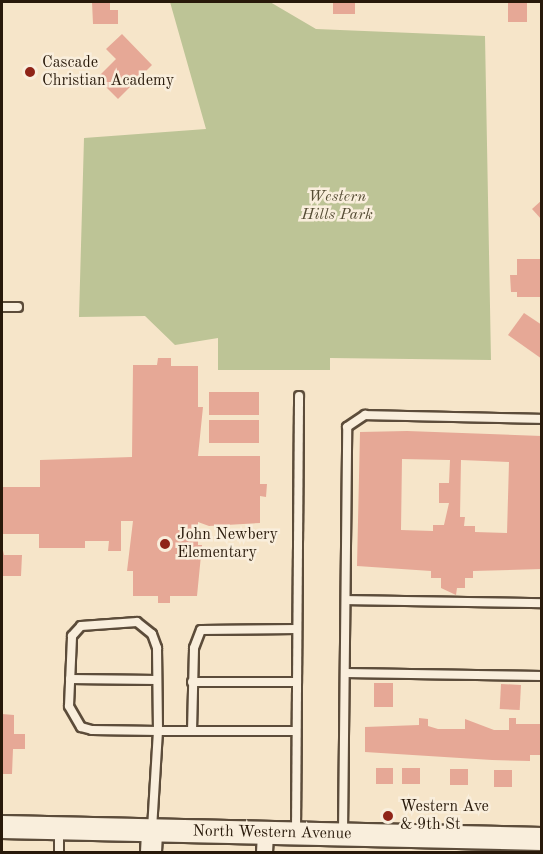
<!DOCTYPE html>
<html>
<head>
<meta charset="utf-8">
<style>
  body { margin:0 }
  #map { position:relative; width:543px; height:854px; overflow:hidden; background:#f6e5c9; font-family:"Old Standard TT",serif }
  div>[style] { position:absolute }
  .green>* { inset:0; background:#bdc496 }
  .building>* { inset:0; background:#e6a896; transform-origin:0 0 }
  .roads { filter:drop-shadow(2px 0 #5c4c3a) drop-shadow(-2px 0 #5c4c3a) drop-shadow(0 2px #5c4c3a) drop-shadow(0 -2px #5c4c3a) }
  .service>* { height:8px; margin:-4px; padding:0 4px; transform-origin:4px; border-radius:4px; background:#f9eedc }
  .minor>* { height:15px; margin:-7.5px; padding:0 7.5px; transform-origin:7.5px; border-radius:7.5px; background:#f9eedc }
  .tertiary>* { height:20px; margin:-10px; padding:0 10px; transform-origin:10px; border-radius:10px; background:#f9eedc }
  .secondary>* { height:22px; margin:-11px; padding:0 11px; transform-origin:11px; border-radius:11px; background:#f9eedc }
  .dots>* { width:16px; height:16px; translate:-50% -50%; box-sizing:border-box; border:3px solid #f9eedc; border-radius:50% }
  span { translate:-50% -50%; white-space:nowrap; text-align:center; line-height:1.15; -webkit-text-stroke:5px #f9eedc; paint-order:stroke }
  .poi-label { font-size:16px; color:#28190a }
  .left { translate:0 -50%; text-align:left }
  .park-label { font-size:16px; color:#554c34; font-style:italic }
  .street-label { font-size:16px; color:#28190a }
  .frame { position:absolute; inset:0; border:3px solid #28190a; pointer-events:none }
</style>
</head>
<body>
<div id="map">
  <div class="green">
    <i style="clip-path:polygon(170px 2px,270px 2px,316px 29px,485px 36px,491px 360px,330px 358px,330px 370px,218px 370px,218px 338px,175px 345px,145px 316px,79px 317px,84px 138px,206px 129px)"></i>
  </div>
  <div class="building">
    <i style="clip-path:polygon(92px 2px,110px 2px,110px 10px,118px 10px,118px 24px,93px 24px)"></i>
    <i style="left:333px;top:2px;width:22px;height:12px"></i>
    <i style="left:527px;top:2px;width:20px;height:19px;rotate:90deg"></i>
    <i style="clip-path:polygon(122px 34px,152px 65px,118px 99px,97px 78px,116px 59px,106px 49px)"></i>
    <i style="clip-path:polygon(542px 200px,542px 220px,532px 209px)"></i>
    <i style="clip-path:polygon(517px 259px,542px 259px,542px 297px,517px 297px,517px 292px,511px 292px,510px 275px,517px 275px)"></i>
    <i style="clip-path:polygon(524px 313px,542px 325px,542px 359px,508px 335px)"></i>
    <i style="clip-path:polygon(158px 358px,171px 358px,171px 366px,198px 366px,198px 407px,203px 407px,198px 456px,260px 456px,260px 484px,267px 484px,266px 497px,260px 496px,260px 523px,209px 526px,198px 522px,198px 545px,202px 545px,197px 596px,170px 596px,170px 603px,158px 603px,158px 596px,133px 596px,133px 571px,127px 571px,133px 521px,121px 521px,121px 551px,108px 551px,109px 541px,85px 541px,85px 548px,39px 548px,39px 534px,2px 534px,2px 487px,40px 487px,40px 460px,132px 457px,133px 365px,157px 365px)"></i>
    <i style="left:209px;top:392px;width:50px;height:23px"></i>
    <i style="left:209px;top:420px;width:50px;height:23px"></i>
    <i style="clip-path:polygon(evenodd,407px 431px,542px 436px,542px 569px,473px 571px,473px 578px,465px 578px,465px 588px,457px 588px,456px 595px,441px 588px,441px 578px,431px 578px,431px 571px,357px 566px,360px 432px,407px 431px,402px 459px,450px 460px,449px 483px,439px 483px,439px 503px,449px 503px,444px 525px,433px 525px,433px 531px,401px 530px,402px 459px,407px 431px,461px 460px,509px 462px,507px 533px,475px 532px,475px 526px,464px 526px,465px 517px,460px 517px,461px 460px)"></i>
    <i style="clip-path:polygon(2px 546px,4px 555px,22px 555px,21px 576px,2px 576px)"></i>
    <i style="left:374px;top:683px;width:19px;height:24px"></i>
    <i style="left:501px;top:684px;width:20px;height:25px;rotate:3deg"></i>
    <i style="clip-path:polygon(2px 714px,14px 715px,14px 734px,25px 734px,25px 749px,13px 749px,12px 774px,2px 774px)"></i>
    <i style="clip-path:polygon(419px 718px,428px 719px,428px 726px,438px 729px,465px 729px,465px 719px,494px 730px,509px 730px,509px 718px,516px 718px,516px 724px,542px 724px,542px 755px,530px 755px,530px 761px,492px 760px,365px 752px,365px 727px,419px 725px)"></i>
    <i style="left:376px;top:768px;width:17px;height:16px"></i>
    <i style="left:402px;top:768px;width:18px;height:16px"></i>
    <i style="left:450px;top:769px;width:18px;height:16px"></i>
    <i style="left:494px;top:770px;width:18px;height:17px"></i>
  </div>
  <div class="roads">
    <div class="service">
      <i style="left:2px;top:307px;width:16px"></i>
      <i style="left:346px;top:600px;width:196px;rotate:0.9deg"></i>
      <i style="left:345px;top:673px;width:197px;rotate:0.9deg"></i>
      <i style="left:70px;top:679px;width:87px;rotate:0.7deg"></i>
      <i style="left:192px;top:682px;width:105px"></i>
      <i style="left:192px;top:731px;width:83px;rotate:-88.6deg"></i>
      <i style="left:194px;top:648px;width:19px;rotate:-69deg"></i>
      <i style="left:201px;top:630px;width:96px;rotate:-0.6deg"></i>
      <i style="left:152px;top:829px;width:98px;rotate:-86.5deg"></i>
      <i style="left:158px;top:731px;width:66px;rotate:-179.1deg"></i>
      <i style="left:92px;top:730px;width:11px;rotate:-165deg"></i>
      <i style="left:81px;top:727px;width:24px;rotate:-120deg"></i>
      <i style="left:69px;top:706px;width:70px;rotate:-87.5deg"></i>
      <i style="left:72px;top:636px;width:13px;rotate:-48deg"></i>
      <i style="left:81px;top:626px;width:56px;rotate:-4.1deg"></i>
      <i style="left:137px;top:622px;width:19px;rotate:39deg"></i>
      <i style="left:152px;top:634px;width:15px;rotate:70deg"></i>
      <i style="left:157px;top:648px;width:83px;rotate:89.3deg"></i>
      <i style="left:158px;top:731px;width:138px"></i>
      <i style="left:296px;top:832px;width:436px;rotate:-89.6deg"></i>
      <i style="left:343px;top:833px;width:406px;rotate:-89.4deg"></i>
      <i style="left:347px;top:427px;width:22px;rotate:-34deg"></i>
      <i style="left:365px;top:415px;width:177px;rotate:1.3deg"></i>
      <i style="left:59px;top:852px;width:22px;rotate:-90deg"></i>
    </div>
    <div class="minor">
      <i style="left:264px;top:852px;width:20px;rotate:-87deg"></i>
    </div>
    <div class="tertiary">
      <i style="left:151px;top:852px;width:22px;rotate:-87deg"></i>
    </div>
    <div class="secondary">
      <i style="left:2px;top:827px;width:540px;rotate:1.27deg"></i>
    </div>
  </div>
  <div class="dots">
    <i style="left:30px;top:72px;background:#8f2418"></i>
    <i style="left:165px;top:544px;background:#8f2418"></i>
    <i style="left:388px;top:816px;background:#8f2418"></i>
  </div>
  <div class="poi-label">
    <span class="left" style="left:42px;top:72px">Cascade<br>Christian Academy</span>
    <span class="left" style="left:177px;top:544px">John Newbery<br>Elementary</span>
    <span class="left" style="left:400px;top:816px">Western Ave<br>&amp; 9th St</span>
  </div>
  <div class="park-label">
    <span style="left:337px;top:206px">Western<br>Hills Park</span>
  </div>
  <div class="street-label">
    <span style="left:272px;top:833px;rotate:1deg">North Western Avenue</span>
  </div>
  <div class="frame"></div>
</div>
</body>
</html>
